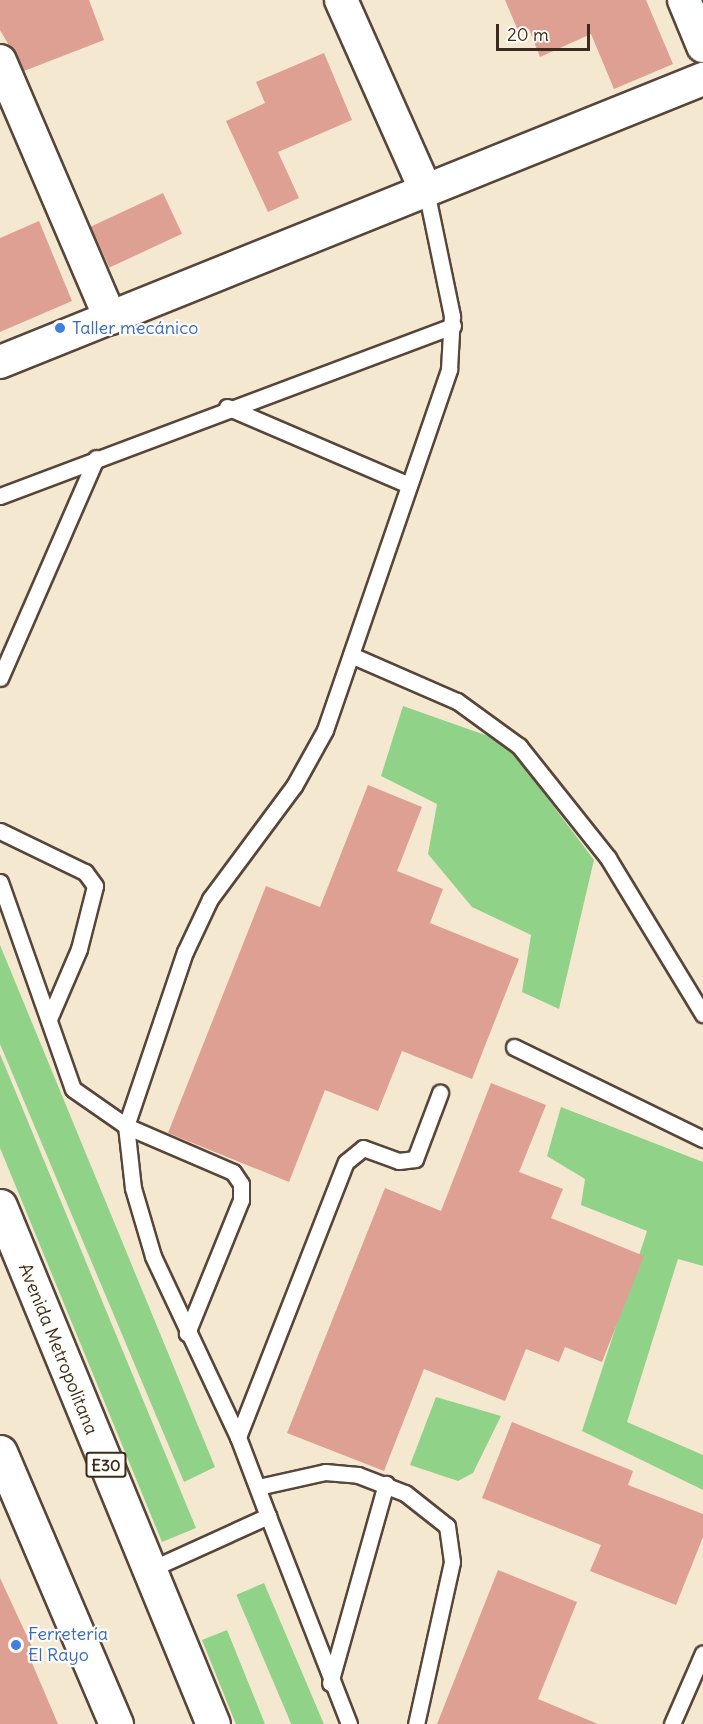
<!DOCTYPE html>
<html>
<head>
<meta charset="utf-8">
<style>
  body { margin:0 }
  #map { position:relative; width:703px; height:1724px; overflow:hidden; background:#f5e8d1; font-family:Delius,sans-serif }
  div>[style] { position:absolute }
  .green>* { inset:0; background:#91d289; transform-origin:0 0 }
  .building>* { inset:0; background:#dea093; transform-origin:0 0 }
  .roads { filter:drop-shadow(2px 0 #574639) drop-shadow(-2px 0 #574639) drop-shadow(0 2px #574639) drop-shadow(0 -2px #574639) }
  .service>* { height:15px; margin:-7.5px; padding:0 7.5px; transform-origin:7.5px; border-radius:7.5px; background:#fff }
  .minor>* { height:32px; margin:-16px; padding:0 16px; transform-origin:16px; border-radius:16px; background:#fff }
  .trunk>* { height:33px; margin:-16.5px; padding:0 16.5px; transform-origin:16.5px; border-radius:16.5px; background:#fff }
  .dots>* { width:16px; height:16px; translate:-50% -50%; box-sizing:border-box; border:3px solid #fdfcf7; border-radius:50% }
  span { translate:-50% -50%; white-space:nowrap; text-align:center; line-height:1.15; -webkit-text-stroke:4.5px #fdfcf7; paint-order:stroke }
  .shield-label span { padding:2px 4px; background:#fdfcf7; border:2px solid; border-radius:4px; -webkit-text-stroke-width:0 }
  .shield-label { font-size:16px; color:#3b2a1e; font-weight:700 }
  .shop-label { font-size:18px; color:#366cbe }
  .left { translate:0 -50%; text-align:left }
  .street-label { font-size:18px; color:#3b2a1e }
  .scale { position:absolute; left:496px; top:24px; width:94px; height:27px; box-sizing:border-box; border:3px solid #3b2a1e; border-top:0; padding-left:8px; font-size:18px; line-height:21px; white-space:nowrap; color:#3b2a1e; -webkit-text-stroke:4px #fdfcf7; paint-order:stroke }
</style>
</head>
<body>
<div id="map">
  <div class="green">
    <i style="clip-path:polygon(403px 706px,505px 742px,594px 860px,559px 1009px,522px 992px,531px 935px,472px 907px,428px 854px,437px 804px,381px 776px)"></i>
    <i style="clip-path:polygon(0 945px,215px 1467px,184px 1482px,0 1044px)"></i>
    <i style="clip-path:polygon(0 1054px,196px 1528px,162px 1542px,0 1148px)"></i>
    <i style="clip-path:polygon(561px 1107px,703px 1162px,703px 1266px,678px 1259px,627px 1422px,703px 1455px,703px 1490px,582px 1431px,647px 1231px,581px 1205px,585px 1179px,547px 1156px)"></i>
    <i style="clip-path:polygon(436px 1397px,501px 1416px,473px 1473px,458px 1481px,410px 1465px)"></i>
    <i style="left:264px;top:1583px;width:153px;height:30px;rotate:67deg"></i>
    <i style="left:227px;top:1630px;width:101px;height:27px;rotate:68deg"></i>
  </div>
  <div class="building">
    <i style="clip-path:polygon(0 0,89px 0,104px 40px,24px 71px,0 30px)"></i>
    <i style="clip-path:polygon(505px 0,646px 0,673px 64px,614px 89px,591px 34px,540px 57px,529px 29px,519px 33px)"></i>
    <i style="clip-path:polygon(324px 53px,352px 120px,278px 152px,299px 198px,268px 212px,226px 121px,265px 103px,256px 82px)"></i>
    <i style="left:163px;top:193px;width:45px;height:80px;rotate:65deg"></i>
    <i style="clip-path:polygon(39px 221px,72px 301px,0 332px,0 238px)"></i>
    <i style="clip-path:polygon(368px 785px,422px 807px,397px 871px,443px 889px,430px 923px,519px 959px,472px 1079px,402px 1051px,378px 1111px,325px 1090px,289px 1182px,168px 1133px,266px 886px,320px 907px)"></i>
    <i style="clip-path:polygon(491px 1083px,546px 1105px,519px 1172px,563px 1189px,551px 1218px,644px 1256px,602px 1362px,565px 1347px,559px 1362px,526px 1349px,505px 1401px,424px 1369px,384px 1471px,287px 1433px,385px 1188px,441px 1211px)"></i>
    <i style="clip-path:polygon(512px 1422px,633px 1471px,628px 1485px,703px 1514px,703px 1537px,676px 1605px,590px 1571px,601px 1545px,482px 1498px)"></i>
    <i style="clip-path:polygon(498px 1570px,577px 1602px,538px 1699px,598px 1724px,437px 1724px)"></i>
    <i style="clip-path:polygon(0 1578px,38px 1660px,32px 1663px,58px 1724px,0 1724px)"></i>
  </div>
  <div class="roads">
    <div class="service">
      <i style="left:227px;top:407px;width:198px;rotate:23.2deg"></i>
      <i style="left:0;top:496px;width:484px;rotate:-20.6deg"></i>
      <i style="left:351px;top:655px;width:116px;rotate:23.5deg"></i>
      <i style="left:457px;top:701px;width:77px;rotate:36deg"></i>
      <i style="left:519px;top:746px;width:143px;rotate:51.5deg"></i>
      <i style="left:608px;top:858px;width:183px;rotate:58.7deg"></i>
      <i style="left:0;top:678px;width:240px;rotate:-66.4deg"></i>
      <i style="left:0;top:831px;width:94px;rotate:25.8deg"></i>
      <i style="left:85px;top:872px;width:17px;rotate:54deg"></i>
      <i style="left:95px;top:886px;width:65px;rotate:104.3deg"></i>
      <i style="left:79px;top:949px;width:76px;rotate:113.2deg"></i>
      <i style="left:0;top:882px;width:219px;rotate:70.6deg"></i>
      <i style="left:73px;top:1089px;width:65px;rotate:34.9deg"></i>
      <i style="left:126px;top:1126px;width:116px;rotate:23.3deg"></i>
      <i style="left:233px;top:1172px;width:14px;rotate:56deg"></i>
      <i style="left:241px;top:1184px;width:16px;rotate:90deg"></i>
      <i style="left:241px;top:1200px;width:144px;rotate:112.1deg"></i>
      <i style="left:514px;top:1047px;width:210px;rotate:26deg"></i>
      <i style="left:238px;top:1437px;width:295px;rotate:-68.6deg"></i>
      <i style="left:346px;top:1162px;width:22px;rotate:-39deg"></i>
      <i style="left:363px;top:1148px;width:38px;rotate:20deg"></i>
      <i style="left:399px;top:1161px;width:16px;rotate:-7deg"></i>
      <i style="left:415px;top:1159px;width:71px;rotate:-69.3deg"></i>
      <i style="left:258px;top:1487px;width:69px;rotate:-12.6deg"></i>
      <i style="left:325px;top:1472px;width:33px;rotate:5deg"></i>
      <i style="left:358px;top:1475px;width:50px;rotate:21deg"></i>
      <i style="left:405px;top:1493px;width:53px;rotate:38.2deg"></i>
      <i style="left:447px;top:1526px;width:36px;rotate:82deg"></i>
      <i style="left:452px;top:1562px;width:166px;rotate:102.5deg"></i>
      <i style="left:268px;top:1516px;width:85px;rotate:-110.8deg"></i>
      <i style="left:238px;top:1437px;width:200px;rotate:-115.2deg"></i>
      <i style="left:153px;top:1256px;width:71px;rotate:-106.4deg"></i>
      <i style="left:133px;top:1188px;width:62px;rotate:-96.4deg"></i>
      <i style="left:126px;top:1126px;width:184px;rotate:-71.3deg"></i>
      <i style="left:185px;top:952px;width:59px;rotate:-64.7deg"></i>
      <i style="left:210px;top:899px;width:141px;rotate:-53.4deg"></i>
      <i style="left:294px;top:786px;width:64px;rotate:-61deg"></i>
      <i style="left:325px;top:730px;width:382px;rotate:-71deg"></i>
      <i style="left:449px;top:369px;width:53px;rotate:-86.8deg"></i>
      <i style="left:452px;top:316px;width:128px;rotate:-101.7deg"></i>
      <i style="left:149px;top:1570px;width:131px;rotate:-24.4deg"></i>
      <i style="left:268px;top:1516px;width:223px;rotate:68.7deg"></i>
      <i style="left:330px;top:1683px;width:207px;rotate:-74.3deg"></i>
      <i style="left:672px;top:1724px;width:77px;rotate:-66.4deg"></i>
    </div>
    <div class="minor">
      <i style="left:341px;top:0;width:209px;rotate:66deg"></i>
      <i style="left:684px;top:0;width:50px;rotate:67.6deg"></i>
      <i style="left:0;top:61px;width:280px;rotate:66.8deg"></i>
      <i style="left:0;top:362px;width:758px;rotate:-21.93deg"></i>
    </div>
    <div class="trunk">
      <i style="left:0;top:1206px;width:560px;rotate:67.65deg"></i>
      <i style="left:0;top:1452px;width:296px;rotate:66.9deg"></i>
    </div>
  </div>
  <div class="dots">
    <i style="left:60px;top:328px;background:#3f7fe0"></i>
    <i style="left:16px;top:1645px;background:#3f7fe0"></i>
  </div>
  <div class="shield-label">
    <span style="left:106px;top:1465px">E30</span>
  </div>
  <div class="shop-label">
    <span class="left" style="left:72px;top:328px">Taller mecánico</span>
    <span class="left" style="left:28px;top:1645px">Ferretería<br>El Rayo</span>
  </div>
  <div class="street-label">
    <span style="left:58px;top:1349px;rotate:68deg">Avenida Metropolitana</span>
  </div>
  <div class="scale">20 m</div>
</div>
</body>
</html>
